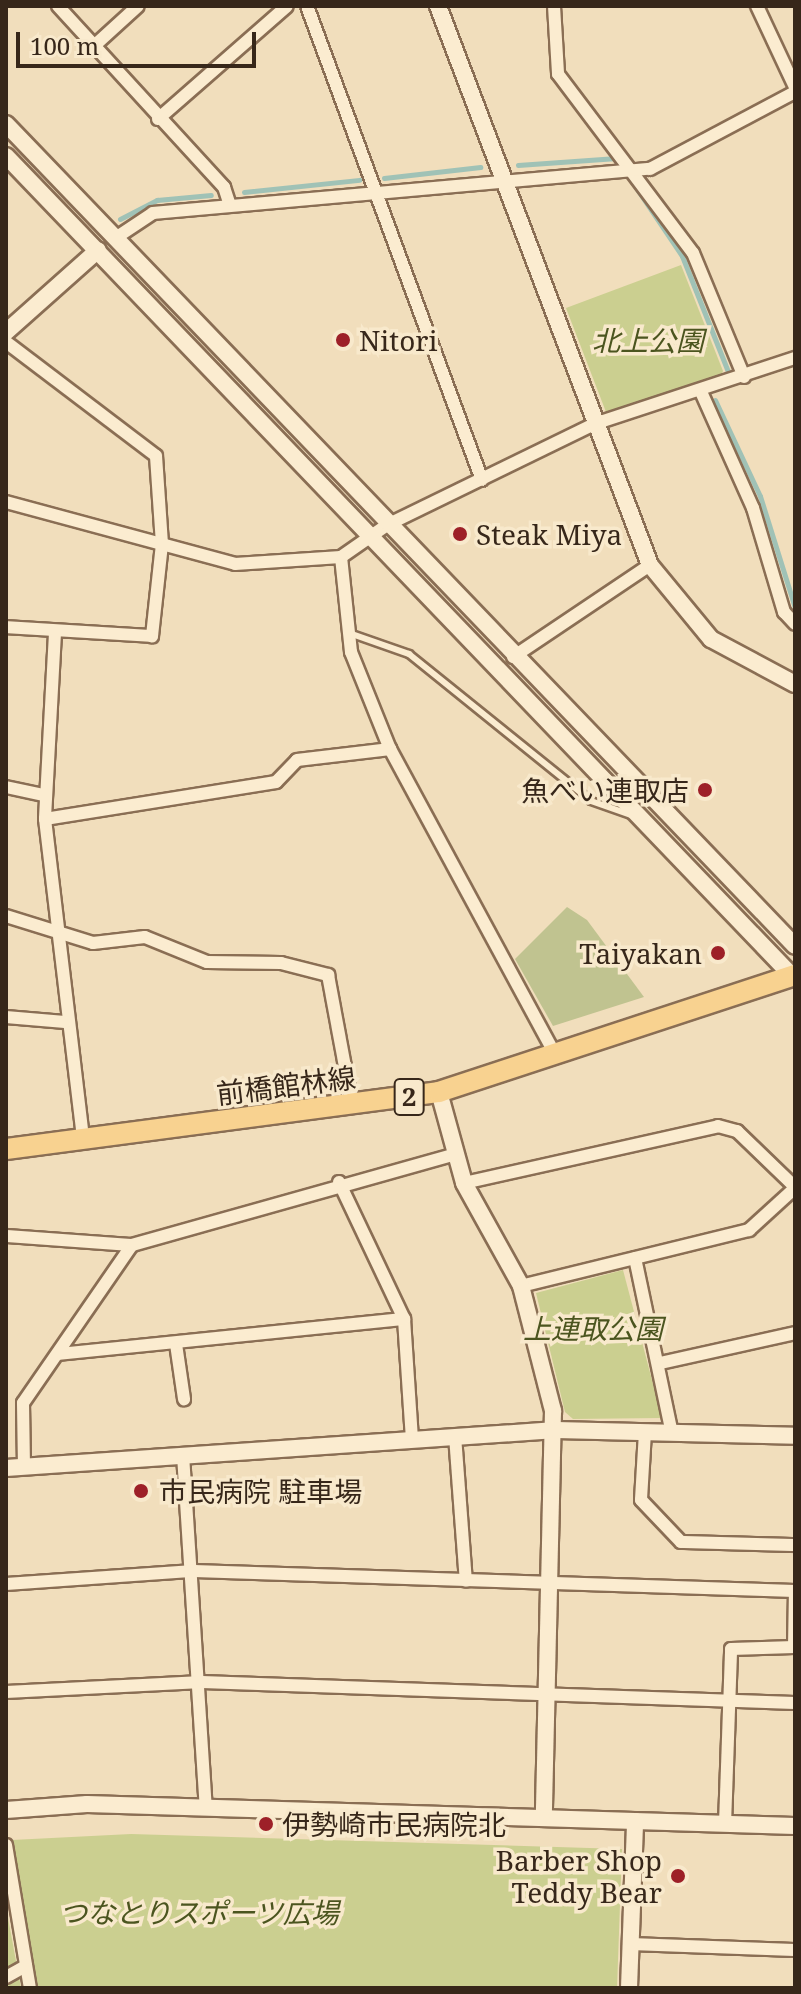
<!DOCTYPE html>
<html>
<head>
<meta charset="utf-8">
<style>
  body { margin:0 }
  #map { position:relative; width:801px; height:1994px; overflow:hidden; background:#f1debc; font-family:"Noto Serif","Noto Sans JP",serif }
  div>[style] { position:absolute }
  .green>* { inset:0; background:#cbcf90 }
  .cemetery>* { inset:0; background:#c0c390 }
  .stream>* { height:5px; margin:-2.5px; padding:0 2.5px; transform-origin:2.5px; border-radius:2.5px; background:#a0c2b6 }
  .roads { filter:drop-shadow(2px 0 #8a6e54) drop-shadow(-2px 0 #8a6e54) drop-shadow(0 2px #8a6e54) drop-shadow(0 -2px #8a6e54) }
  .service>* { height:6px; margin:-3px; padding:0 3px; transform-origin:3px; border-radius:3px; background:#fbecd0 }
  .minor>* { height:12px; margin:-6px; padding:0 6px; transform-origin:6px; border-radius:6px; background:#fbecd0 }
  .tertiary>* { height:16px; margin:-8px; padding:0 8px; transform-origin:8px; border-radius:8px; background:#fbecd0 }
  .primary>* { height:20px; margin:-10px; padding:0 10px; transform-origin:10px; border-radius:10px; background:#f8d290 }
  .dots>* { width:22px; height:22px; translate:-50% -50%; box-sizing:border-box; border:4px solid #f8e9cc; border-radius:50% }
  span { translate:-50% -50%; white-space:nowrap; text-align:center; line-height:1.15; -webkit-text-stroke:7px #f8e9cc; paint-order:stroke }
  .shield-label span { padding:2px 6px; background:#f8e9cc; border:2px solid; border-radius:6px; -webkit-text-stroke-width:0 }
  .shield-label { font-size:26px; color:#37271a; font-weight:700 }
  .poi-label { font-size:28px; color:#37271a }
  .left { translate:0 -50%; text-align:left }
  .right { translate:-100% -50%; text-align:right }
  .park-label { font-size:28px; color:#4b551f; font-style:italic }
  .street-label { font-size:28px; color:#37271a }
  .frame { position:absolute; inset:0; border:8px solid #37271a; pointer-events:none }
  .scale { position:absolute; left:16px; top:32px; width:240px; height:36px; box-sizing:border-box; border:4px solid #37271a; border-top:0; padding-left:10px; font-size:24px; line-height:28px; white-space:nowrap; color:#37271a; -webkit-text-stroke:6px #f8e9cc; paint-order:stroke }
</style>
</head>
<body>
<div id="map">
  <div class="green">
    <i style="clip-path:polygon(681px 265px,723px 371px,719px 380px,606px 412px,566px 308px)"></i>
    <i style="clip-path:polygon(623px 1270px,662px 1418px,573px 1419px,565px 1412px,536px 1293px)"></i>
    <i style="clip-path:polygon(131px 1834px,622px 1849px,617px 1988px,37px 1988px,12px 1840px)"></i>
    <i style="clip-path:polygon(6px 1907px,21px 1988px,6px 1988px)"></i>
  </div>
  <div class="cemetery">
    <i style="clip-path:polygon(567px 907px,587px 920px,644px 997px,553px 1026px,515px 959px)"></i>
  </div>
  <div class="stream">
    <i style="left:518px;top:165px;width:99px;rotate:-4deg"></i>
    <i style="left:384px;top:178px;width:97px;rotate:-6.5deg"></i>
    <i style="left:633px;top:183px;width:88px;rotate:56.1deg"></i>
    <i style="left:682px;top:256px;width:127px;rotate:68.3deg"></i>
    <i style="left:244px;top:192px;width:116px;rotate:-6deg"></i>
    <i style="left:120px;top:219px;width:42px;rotate:-27.2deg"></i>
    <i style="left:157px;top:200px;width:54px;rotate:-5.3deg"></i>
    <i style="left:715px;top:400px;width:106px;rotate:64.9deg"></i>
    <i style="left:760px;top:496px;width:117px;rotate:72.6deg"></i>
  </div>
  <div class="roads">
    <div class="service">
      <i style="left:349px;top:633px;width:64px;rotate:19.3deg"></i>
      <i style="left:409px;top:654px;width:234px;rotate:38.9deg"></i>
      <i style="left:591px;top:801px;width:49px;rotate:19.2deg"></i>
    </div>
    <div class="minor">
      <i style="left:58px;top:6px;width:246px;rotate:47.5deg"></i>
      <i style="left:224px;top:187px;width:19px;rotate:72deg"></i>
      <i style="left:307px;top:6px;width:505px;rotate:69.74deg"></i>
      <i style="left:554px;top:6px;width:68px;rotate:86.6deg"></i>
      <i style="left:558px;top:74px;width:224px;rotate:53deg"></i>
      <i style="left:693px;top:253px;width:134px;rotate:67.6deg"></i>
      <i style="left:757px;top:6px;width:89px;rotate:64.9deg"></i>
      <i style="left:94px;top:46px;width:59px;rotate:-42.3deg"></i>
      <i style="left:158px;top:119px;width:171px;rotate:-41.2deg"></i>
      <i style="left:114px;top:239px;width:47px;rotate:-33.7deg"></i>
      <i style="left:153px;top:213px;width:499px;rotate:-5.1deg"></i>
      <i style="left:650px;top:169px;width:164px;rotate:-28deg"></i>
      <i style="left:6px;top:342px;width:188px;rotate:37.2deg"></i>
      <i style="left:156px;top:456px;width:88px;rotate:86.1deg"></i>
      <i style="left:162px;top:544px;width:93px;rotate:96.2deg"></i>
      <i style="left:152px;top:636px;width:146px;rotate:-176.5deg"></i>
      <i style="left:702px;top:394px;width:125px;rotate:65.9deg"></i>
      <i style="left:753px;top:508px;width:109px;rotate:73.4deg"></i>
      <i style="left:784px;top:612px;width:16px;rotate:47deg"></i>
      <i style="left:6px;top:502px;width:237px;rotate:15.1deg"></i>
      <i style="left:235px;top:564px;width:106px;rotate:-3.8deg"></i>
      <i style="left:341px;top:557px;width:56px;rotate:-34.8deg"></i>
      <i style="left:387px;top:525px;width:230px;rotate:-26deg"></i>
      <i style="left:594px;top:424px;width:212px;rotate:-18.2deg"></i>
      <i style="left:341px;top:557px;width:96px;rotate:84deg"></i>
      <i style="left:351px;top:652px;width:105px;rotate:68.1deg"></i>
      <i style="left:390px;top:749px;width:347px;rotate:61.6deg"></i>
      <i style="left:55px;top:633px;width:186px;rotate:93.1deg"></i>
      <i style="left:45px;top:819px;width:323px;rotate:83.2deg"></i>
      <i style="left:513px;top:657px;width:165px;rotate:-33.9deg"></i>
      <i style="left:6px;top:787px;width:40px;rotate:12deg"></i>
      <i style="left:45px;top:819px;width:234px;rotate:-9.1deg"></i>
      <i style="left:276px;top:782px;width:30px;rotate:-46deg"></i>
      <i style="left:297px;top:760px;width:94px;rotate:-6.7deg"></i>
      <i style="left:6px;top:916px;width:91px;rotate:17.2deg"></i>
      <i style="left:93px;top:943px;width:52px;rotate:-6.6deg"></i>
      <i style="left:145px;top:937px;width:67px;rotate:22deg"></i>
      <i style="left:207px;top:962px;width:74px;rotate:0.8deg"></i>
      <i style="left:281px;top:963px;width:49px;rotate:14.3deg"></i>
      <i style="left:328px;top:975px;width:131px;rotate:79.5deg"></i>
      <i style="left:6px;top:1017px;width:59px;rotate:4.8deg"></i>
      <i style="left:339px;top:1182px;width:152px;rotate:64.6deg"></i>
      <i style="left:404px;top:1319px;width:120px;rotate:86.2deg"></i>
      <i style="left:464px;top:1183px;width:260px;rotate:-12.6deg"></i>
      <i style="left:718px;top:1126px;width:20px;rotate:15deg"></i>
      <i style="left:737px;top:1131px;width:81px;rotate:44deg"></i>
      <i style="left:6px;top:1236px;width:126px;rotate:4.1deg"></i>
      <i style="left:132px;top:1245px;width:337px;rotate:-15.7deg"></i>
      <i style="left:635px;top:1258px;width:179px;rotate:78.1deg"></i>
      <i style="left:521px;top:1286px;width:235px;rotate:-13.8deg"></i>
      <i style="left:749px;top:1230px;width:62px;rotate:-42.4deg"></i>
      <i style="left:176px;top:1344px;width:56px;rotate:81.7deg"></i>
      <i style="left:58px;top:1354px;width:348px;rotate:-5.8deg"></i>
      <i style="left:660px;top:1363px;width:138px;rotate:-12.5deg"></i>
      <i style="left:645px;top:1432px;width:68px;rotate:93.4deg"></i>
      <i style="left:641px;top:1500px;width:58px;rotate:46.4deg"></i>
      <i style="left:681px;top:1542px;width:114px;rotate:1.5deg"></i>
      <i style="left:455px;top:1436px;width:145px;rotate:85.7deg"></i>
      <i style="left:183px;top:1455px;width:353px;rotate:86.3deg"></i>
      <i style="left:24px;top:1467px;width:64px;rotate:-90.9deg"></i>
      <i style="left:23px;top:1403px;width:192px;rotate:-55.4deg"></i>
      <i style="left:6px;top:1584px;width:188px;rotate:-4deg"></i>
      <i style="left:194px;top:1571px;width:601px;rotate:1.91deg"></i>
      <i style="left:6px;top:1692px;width:196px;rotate:-2.9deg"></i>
      <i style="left:202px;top:1682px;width:593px;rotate:2.03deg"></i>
      <i style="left:725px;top:1824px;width:175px;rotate:-88deg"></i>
      <i style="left:731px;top:1649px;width:63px;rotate:-1.8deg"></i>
      <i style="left:794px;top:1647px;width:55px;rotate:-89deg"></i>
      <i style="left:6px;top:1845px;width:145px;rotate:80.5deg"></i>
      <i style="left:630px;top:1944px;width:165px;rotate:2.1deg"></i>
      <i style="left:6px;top:1977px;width:23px;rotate:-29deg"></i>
    </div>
    <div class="tertiary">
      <i style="left:438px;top:6px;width:598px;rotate:69.23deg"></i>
      <i style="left:650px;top:565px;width:96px;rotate:50.5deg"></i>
      <i style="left:711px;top:639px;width:95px;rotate:28.2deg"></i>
      <i style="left:6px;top:124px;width:1139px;rotate:46.17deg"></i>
      <i style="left:6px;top:156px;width:1134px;rotate:46.21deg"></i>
      <i style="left:6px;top:332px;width:123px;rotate:-41.7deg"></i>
      <i style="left:439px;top:1092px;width:94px;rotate:74.6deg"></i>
      <i style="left:464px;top:1183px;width:118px;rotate:61deg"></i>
      <i style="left:521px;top:1286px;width:129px;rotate:75.6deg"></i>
      <i style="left:553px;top:1411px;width:406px;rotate:91.3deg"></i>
      <i style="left:6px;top:1468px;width:551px;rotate:-3.95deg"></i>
      <i style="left:556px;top:1430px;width:239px;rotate:1.4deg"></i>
      <i style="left:6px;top:1810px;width:81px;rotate:-4.2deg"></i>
      <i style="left:87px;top:1804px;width:708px;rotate:1.78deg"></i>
      <i style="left:629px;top:1988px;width:167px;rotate:-87.9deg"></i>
    </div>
    <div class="primary">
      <i style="left:6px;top:1149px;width:437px;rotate:-7.5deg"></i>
      <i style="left:439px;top:1092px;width:375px;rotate:-18.2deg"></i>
    </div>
  </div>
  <div class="dots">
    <i style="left:343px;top:340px;background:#9d2028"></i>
    <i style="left:460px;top:534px;background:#9d2028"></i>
    <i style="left:705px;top:790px;background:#9d2028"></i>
    <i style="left:718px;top:953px;background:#9d2028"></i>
    <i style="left:141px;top:1491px;background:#9d2028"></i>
    <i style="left:266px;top:1824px;background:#9d2028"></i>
    <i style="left:678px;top:1876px;background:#9d2028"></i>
  </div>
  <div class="shield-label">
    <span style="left:409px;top:1097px">2</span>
  </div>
  <div class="poi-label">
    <span class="left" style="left:359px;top:340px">Nitori</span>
    <span class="left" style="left:476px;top:534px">Steak Miya</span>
    <span class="right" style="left:689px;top:790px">魚べい連取店</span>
    <span class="right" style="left:702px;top:953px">Taiyakan</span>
    <span class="left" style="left:159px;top:1491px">市民病院 駐車場</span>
    <span class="left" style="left:282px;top:1824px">伊勢崎市民病院北</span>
    <span class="right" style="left:662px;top:1876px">Barber Shop<br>Teddy Bear</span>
  </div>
  <div class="park-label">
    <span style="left:648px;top:340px">北上公園</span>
    <span style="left:593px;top:1328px">上連取公園</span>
    <span style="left:199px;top:1912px">つなとりスポーツ広場</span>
  </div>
  <div class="street-label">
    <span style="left:286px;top:1085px;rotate:-7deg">前橋館林線</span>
  </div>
  <div class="frame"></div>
  <div class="scale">100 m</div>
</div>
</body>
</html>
